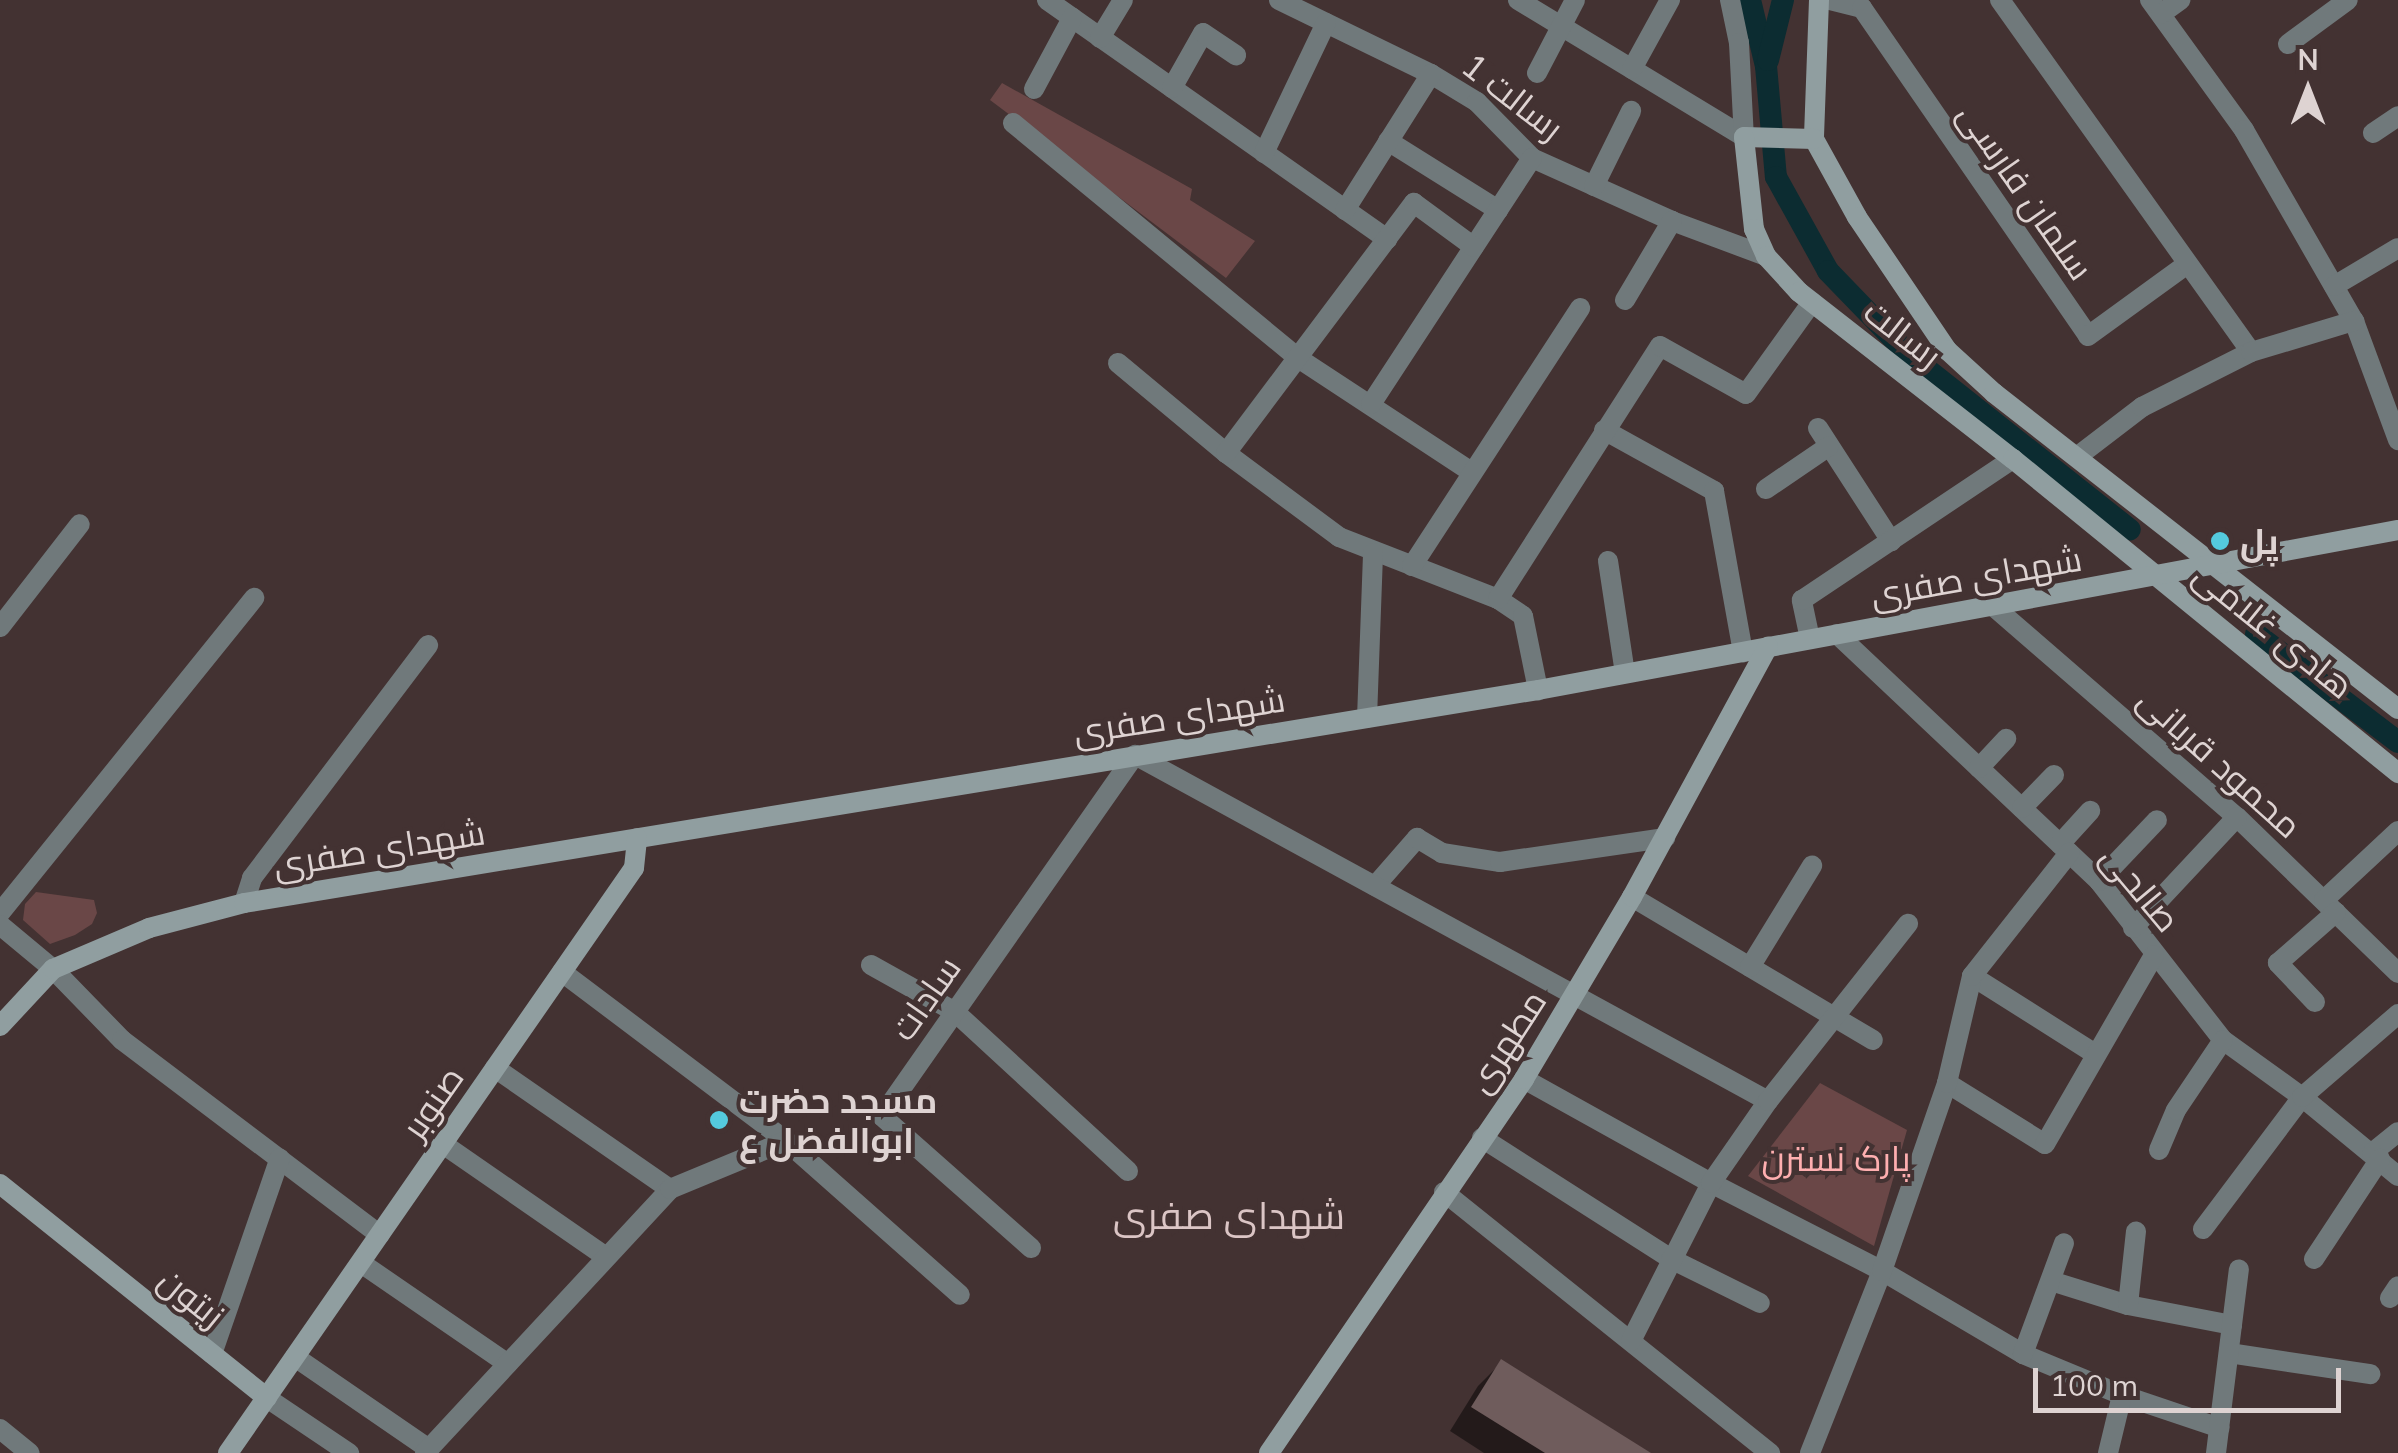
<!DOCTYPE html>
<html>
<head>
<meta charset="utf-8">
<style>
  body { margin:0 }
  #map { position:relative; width:2398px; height:1453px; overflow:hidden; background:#433232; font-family:Mulish,Cairo,sans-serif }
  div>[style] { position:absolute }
  .green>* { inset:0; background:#6a4747 }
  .shadow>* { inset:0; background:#0007 }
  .canal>* { height:22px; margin:-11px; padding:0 11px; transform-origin:11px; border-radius:11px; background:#0c2c31 }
  .building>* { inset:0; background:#6f5c5c }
  .street>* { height:20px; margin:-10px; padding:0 10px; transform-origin:10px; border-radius:10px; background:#70797b }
  .secondary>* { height:20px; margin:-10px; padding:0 10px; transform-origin:10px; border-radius:10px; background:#909ea0 }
  .dots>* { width:28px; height:28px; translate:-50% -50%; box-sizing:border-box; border:5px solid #433232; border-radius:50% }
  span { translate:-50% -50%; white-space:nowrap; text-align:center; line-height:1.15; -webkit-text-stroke:8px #433232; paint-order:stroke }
  .street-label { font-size:35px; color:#ded3d2 }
  .poi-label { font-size:35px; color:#ded3d2; font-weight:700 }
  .left { translate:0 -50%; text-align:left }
  .park-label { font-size:35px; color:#feafb0 }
  .neighbourhood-label { font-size:38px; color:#dbc5c5 }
  .north { position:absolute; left:2258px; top:40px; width:100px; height:100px; -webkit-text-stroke:8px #433232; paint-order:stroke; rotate:0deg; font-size:28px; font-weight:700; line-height:40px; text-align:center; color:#ded3d2 }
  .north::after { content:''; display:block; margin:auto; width:35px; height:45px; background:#ded3d2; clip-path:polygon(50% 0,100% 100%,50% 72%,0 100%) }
  .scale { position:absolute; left:2033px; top:1368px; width:308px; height:45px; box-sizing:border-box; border:5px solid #ded3d2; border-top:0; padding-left:12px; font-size:30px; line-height:35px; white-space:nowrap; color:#ded3d2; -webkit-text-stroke:8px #433232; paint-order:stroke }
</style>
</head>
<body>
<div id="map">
  <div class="green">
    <i style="clip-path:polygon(1002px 83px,1192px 189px,1190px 200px,1255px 241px,1226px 278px,990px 100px)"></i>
    <i style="clip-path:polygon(36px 892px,94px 900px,97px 913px,92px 924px,75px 935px,50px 944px,23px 920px,25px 904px)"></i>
    <i style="clip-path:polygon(1820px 1083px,1907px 1130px,1874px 1246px,1748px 1176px)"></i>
  </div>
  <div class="shadow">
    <i style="clip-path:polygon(1502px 1362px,1647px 1453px,1484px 1453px,1450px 1431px,1478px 1386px)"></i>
  </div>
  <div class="canal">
    <i style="left:1750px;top:0;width:68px;rotate:76.4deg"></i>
    <i style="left:1766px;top:66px;width:111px;rotate:84.9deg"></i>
    <i style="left:1776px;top:177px;width:107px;rotate:61deg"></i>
    <i style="left:1828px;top:271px;width:118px;rotate:46deg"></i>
    <i style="left:1910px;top:356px;width:280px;rotate:38.3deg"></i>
    <i style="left:1768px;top:60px;width:62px;rotate:-76deg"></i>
    <i style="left:2256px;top:634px;width:178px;rotate:37.3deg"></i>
  </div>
  <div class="building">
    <i style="clip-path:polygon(1501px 1359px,1651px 1453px,1545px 1453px,1471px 1407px)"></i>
  </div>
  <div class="street">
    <i style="left:1047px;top:0;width:416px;rotate:35.1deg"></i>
    <i style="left:1279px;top:0;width:169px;rotate:26deg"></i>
    <i style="left:1431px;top:74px;width:54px;rotate:31.3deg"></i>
    <i style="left:1477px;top:102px;width:78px;rotate:45.5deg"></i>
    <i style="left:1532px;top:158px;width:154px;rotate:24.2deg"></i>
    <i style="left:1672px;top:221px;width:100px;rotate:20.4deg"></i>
    <i style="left:1518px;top:0;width:264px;rotate:31.2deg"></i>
    <i style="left:1730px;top:0;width:44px;rotate:78.2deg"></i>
    <i style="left:1739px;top:43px;width:94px;rotate:87deg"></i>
    <i style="left:1830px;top:0;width:33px;rotate:14deg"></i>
    <i style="left:1862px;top:8px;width:398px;rotate:55.4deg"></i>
    <i style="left:2088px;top:336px;width:122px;rotate:-36deg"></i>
    <i style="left:2000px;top:0;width:432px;rotate:54.5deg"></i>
    <i style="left:2150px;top:0;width:160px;rotate:54.1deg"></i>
    <i style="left:2244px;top:130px;width:220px;rotate:60.1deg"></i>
    <i style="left:2354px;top:321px;width:127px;rotate:69.7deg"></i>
    <i style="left:2161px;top:14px;width:24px;rotate:-36deg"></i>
    <i style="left:1100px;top:38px;width:44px;rotate:-58.8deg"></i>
    <i style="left:2288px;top:44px;width:74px;rotate:-36.3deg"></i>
    <i style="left:1632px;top:69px;width:79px;rotate:-61.2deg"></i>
    <i style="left:1537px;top:73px;width:82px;rotate:-62.5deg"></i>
    <i style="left:1172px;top:88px;width:63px;rotate:-60.6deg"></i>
    <i style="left:1203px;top:33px;width:40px;rotate:34deg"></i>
    <i style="left:1034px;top:89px;width:81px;rotate:-61.8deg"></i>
    <i style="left:1013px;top:123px;width:369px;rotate:39.5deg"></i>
    <i style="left:1298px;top:358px;width:206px;rotate:33.3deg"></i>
    <i style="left:2373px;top:133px;width:30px;rotate:-34deg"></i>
    <i style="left:1388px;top:141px;width:130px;rotate:32.1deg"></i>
    <i style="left:1264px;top:153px;width:144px;rotate:-64.5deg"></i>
    <i style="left:1594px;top:186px;width:84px;rotate:-63.7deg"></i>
    <i style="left:1345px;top:210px;width:161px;rotate:-57.7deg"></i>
    <i style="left:2334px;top:286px;width:74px;rotate:-30.7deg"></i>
    <i style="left:1625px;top:300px;width:92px;rotate:-59.3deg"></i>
    <i style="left:1118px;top:363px;width:141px;rotate:39.8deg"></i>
    <i style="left:1226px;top:453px;width:141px;rotate:36.6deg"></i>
    <i style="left:1339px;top:537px;width:171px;rotate:21.3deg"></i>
    <i style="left:1498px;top:599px;width:30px;rotate:34deg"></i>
    <i style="left:1523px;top:616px;width:76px;rotate:78.5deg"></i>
    <i style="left:1371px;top:404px;width:294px;rotate:-56.8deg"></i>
    <i style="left:1818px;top:428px;width:135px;rotate:57.1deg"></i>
    <i style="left:1604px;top:430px;width:126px;rotate:29deg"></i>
    <i style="left:1714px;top:491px;width:164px;rotate:79.8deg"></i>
    <i style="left:1226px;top:453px;width:313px;rotate:-53.1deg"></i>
    <i style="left:1414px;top:203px;width:74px;rotate:36.3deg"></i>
    <i style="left:2078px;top:456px;width:81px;rotate:-37.4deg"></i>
    <i style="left:2142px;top:407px;width:122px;rotate:-26.8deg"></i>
    <i style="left:2251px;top:352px;width:108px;rotate:-16.8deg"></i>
    <i style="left:1766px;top:489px;width:76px;rotate:-34.3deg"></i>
    <i style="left:1608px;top:561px;width:113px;rotate:81.4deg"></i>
    <i style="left:1412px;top:566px;width:308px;rotate:-56.9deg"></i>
    <i style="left:1498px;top:599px;width:300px;rotate:-57.4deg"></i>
    <i style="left:1660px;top:346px;width:98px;rotate:29.2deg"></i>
    <i style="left:1746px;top:394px;width:113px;rotate:-54.3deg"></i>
    <i style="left:1993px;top:606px;width:323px;rotate:40.9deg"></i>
    <i style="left:2237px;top:817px;width:224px;rotate:44.1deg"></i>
    <i style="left:0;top:627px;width:130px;rotate:-52.2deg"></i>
    <i style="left:1837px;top:634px;width:360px;rotate:43.3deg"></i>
    <i style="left:2099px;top:881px;width:202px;rotate:52.1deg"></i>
    <i style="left:2223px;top:1040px;width:97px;rotate:35.8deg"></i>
    <i style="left:2302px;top:1097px;width:124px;rotate:39.5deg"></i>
    <i style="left:1810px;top:639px;width:40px;rotate:-102deg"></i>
    <i style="left:1802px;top:600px;width:254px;rotate:-33.8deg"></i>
    <i style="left:1367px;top:718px;width:165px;rotate:-87.9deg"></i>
    <i style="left:1979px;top:768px;width:40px;rotate:-47deg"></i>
    <i style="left:2022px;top:808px;width:46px;rotate:-45.9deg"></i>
    <i style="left:2060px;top:844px;width:45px;rotate:-47.7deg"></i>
    <i style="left:2099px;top:881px;width:84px;rotate:-46.4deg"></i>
    <i style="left:1375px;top:886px;width:64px;rotate:-48.8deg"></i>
    <i style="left:1417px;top:838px;width:29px;rotate:31deg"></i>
    <i style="left:1442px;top:853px;width:59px;rotate:8.8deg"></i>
    <i style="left:1500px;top:862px;width:167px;rotate:-8.3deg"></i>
    <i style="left:1632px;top:897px;width:280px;rotate:30.7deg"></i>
    <i style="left:2324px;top:900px;width:101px;rotate:-43deg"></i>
    <i style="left:244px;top:903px;width:26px;rotate:-72deg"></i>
    <i style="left:252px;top:878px;width:292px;rotate:-52.9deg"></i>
    <i style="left:0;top:913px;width:405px;rotate:-51.1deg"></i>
    <i style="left:0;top:925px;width:69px;rotate:39.7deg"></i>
    <i style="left:53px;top:969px;width:99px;rotate:45.8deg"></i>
    <i style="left:122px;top:1040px;width:323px;rotate:37.1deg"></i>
    <i style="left:2133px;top:928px;width:152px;rotate:-46.9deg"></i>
    <i style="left:871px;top:965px;width:96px;rotate:29.2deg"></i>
    <i style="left:955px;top:1012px;width:235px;rotate:42.6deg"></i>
    <i style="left:1750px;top:967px;width:119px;rotate:-58.5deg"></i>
    <i style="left:562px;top:972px;width:281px;rotate:37deg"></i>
    <i style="left:786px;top:1141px;width:232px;rotate:41.5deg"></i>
    <i style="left:1972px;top:976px;width:144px;rotate:32.3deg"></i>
    <i style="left:2315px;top:1002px;width:54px;rotate:-133.5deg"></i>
    <i style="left:2278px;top:963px;width:77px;rotate:-41.3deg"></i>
    <i style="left:495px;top:1068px;width:213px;rotate:34.7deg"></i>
    <i style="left:1524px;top:1079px;width:214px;rotate:29.1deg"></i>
    <i style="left:1711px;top:1183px;width:192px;rotate:27.2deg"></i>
    <i style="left:1882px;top:1271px;width:164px;rotate:30.5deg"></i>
    <i style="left:2023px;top:1354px;width:107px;rotate:22.5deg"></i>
    <i style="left:2122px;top:1395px;width:103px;rotate:18.6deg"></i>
    <i style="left:1947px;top:1083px;width:115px;rotate:31.9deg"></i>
    <i style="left:2045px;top:1144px;width:218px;rotate:-60deg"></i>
    <i style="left:1482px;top:1138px;width:224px;rotate:32.6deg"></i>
    <i style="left:1671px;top:1259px;width:99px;rotate:26.3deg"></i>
    <i style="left:443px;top:1144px;width:198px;rotate:34.7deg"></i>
    <i style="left:2159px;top:1150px;width:43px;rotate:-67deg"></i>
    <i style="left:2176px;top:1110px;width:84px;rotate:-56.1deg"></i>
    <i style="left:2372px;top:1153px;width:33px;rotate:-39deg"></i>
    <i style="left:1444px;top:1192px;width:418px;rotate:38.7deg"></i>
    <i style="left:2203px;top:1229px;width:165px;rotate:-53.1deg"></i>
    <i style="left:2302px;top:1097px;width:127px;rotate:-40.8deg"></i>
    <i style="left:1031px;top:1248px;width:199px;rotate:-138.5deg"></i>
    <i style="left:882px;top:1116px;width:441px;rotate:-55deg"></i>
    <i style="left:1135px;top:755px;width:721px;rotate:28.66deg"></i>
    <i style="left:2314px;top:1259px;width:120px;rotate:-56.6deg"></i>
    <i style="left:361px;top:1263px;width:178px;rotate:34.5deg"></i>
    <i style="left:2051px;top:1281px;width:81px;rotate:17.3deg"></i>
    <i style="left:2128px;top:1305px;width:106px;rotate:10.9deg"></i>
    <i style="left:2390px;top:1298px;width:14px;rotate:-56deg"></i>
    <i style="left:2128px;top:1305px;width:74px;rotate:-83.8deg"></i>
    <i style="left:1631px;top:1341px;width:177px;rotate:-63.1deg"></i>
    <i style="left:1711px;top:1183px;width:100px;rotate:-55.2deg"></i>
    <i style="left:1768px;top:1101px;width:226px;rotate:-51.7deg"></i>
    <i style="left:2229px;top:1353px;width:143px;rotate:8.5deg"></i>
    <i style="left:212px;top:1354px;width:207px;rotate:-70.9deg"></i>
    <i style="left:2023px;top:1354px;width:118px;rotate:-69.7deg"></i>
    <i style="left:295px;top:1357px;width:163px;rotate:34.5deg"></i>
    <i style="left:267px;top:1398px;width:99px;rotate:33.9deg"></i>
    <i style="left:0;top:1429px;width:38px;rotate:39deg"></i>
    <i style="left:425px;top:1453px;width:360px;rotate:-47.1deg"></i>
    <i style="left:670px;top:1189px;width:126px;rotate:-22.5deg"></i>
    <i style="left:1810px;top:1453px;width:196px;rotate:-68.4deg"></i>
    <i style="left:1882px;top:1271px;width:199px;rotate:-70.9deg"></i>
    <i style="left:1947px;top:1083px;width:110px;rotate:-76.8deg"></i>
    <i style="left:1972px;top:976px;width:157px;rotate:-51.7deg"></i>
    <i style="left:2108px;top:1453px;width:60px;rotate:-76.4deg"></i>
    <i style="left:2216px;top:1453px;width:185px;rotate:-82.9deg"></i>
  </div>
  <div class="secondary">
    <i style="left:1819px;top:0;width:139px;rotate:92.1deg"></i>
    <i style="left:1814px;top:139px;width:89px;rotate:61.1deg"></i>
    <i style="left:1857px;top:217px;width:161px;rotate:55.9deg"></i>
    <i style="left:1947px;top:350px;width:64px;rotate:42.5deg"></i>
    <i style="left:1994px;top:393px;width:513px;rotate:38.03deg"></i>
    <i style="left:1814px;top:139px;width:70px;rotate:-178.4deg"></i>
    <i style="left:1744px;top:137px;width:93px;rotate:83.8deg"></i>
    <i style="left:1754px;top:229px;width:30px;rotate:66deg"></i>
    <i style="left:1766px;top:256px;width:49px;rotate:47.5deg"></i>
    <i style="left:1799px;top:292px;width:271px;rotate:38deg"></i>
    <i style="left:2013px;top:459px;width:497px;rotate:39.2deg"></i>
    <i style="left:0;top:1026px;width:78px;rotate:-47.1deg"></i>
    <i style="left:53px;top:969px;width:104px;rotate:-23.1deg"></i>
    <i style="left:149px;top:928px;width:98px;rotate:-14.7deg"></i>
    <i style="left:244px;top:903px;width:1311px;rotate:-9.35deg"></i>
    <i style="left:1538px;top:690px;width:875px;rotate:-10.54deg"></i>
    <i style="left:0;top:1184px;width:342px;rotate:38.7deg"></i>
    <i style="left:228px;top:1453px;width:712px;rotate:-55.24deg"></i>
    <i style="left:634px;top:868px;width:30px;rotate:-84deg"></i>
    <i style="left:1269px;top:1453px;width:453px;rotate:-55.7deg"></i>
    <i style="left:1524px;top:1079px;width:212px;rotate:-59.3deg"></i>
    <i style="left:1632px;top:897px;width:285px;rotate:-61.5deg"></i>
  </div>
  <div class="dots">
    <i style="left:2220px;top:541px;background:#54cadd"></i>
    <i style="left:719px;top:1120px;background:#54cadd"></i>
  </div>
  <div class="street-label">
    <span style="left:1513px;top:96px;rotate:38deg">رسالت 1</span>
    <span style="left:2026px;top:191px;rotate:55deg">سلمان فارسی</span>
    <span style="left:1903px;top:333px;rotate:38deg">رسالت</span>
    <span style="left:1976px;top:576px;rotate:-10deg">شهدای صفری</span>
    <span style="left:2274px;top:630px;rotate:39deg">هادی غلامی</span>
    <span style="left:1179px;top:715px;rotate:-9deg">شهدای صفری</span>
    <span style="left:2220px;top:762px;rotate:42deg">محمود قربانی</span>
    <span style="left:379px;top:848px;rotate:-9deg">شهدای صفری</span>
    <span style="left:2141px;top:888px;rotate:50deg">صالحی</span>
    <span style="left:925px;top:998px;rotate:-55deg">سادات</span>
    <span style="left:1506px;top:1041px;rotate:-57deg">مطهری</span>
    <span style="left:432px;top:1102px;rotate:-55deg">صنوبر</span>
    <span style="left:192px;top:1297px;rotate:39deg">زیتون</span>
  </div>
  <div class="poi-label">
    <span class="left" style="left:2240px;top:541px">پل</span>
    <span class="left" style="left:739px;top:1120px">مسجد حضرت<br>ابوالفضل ع</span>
  </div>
  <div class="park-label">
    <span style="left:1836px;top:1158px">پارک نسترن</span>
  </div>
  <div class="neighbourhood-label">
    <span style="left:1229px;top:1216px">شهدای صفری</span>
  </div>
  <div class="north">N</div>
  <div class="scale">100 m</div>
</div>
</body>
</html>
